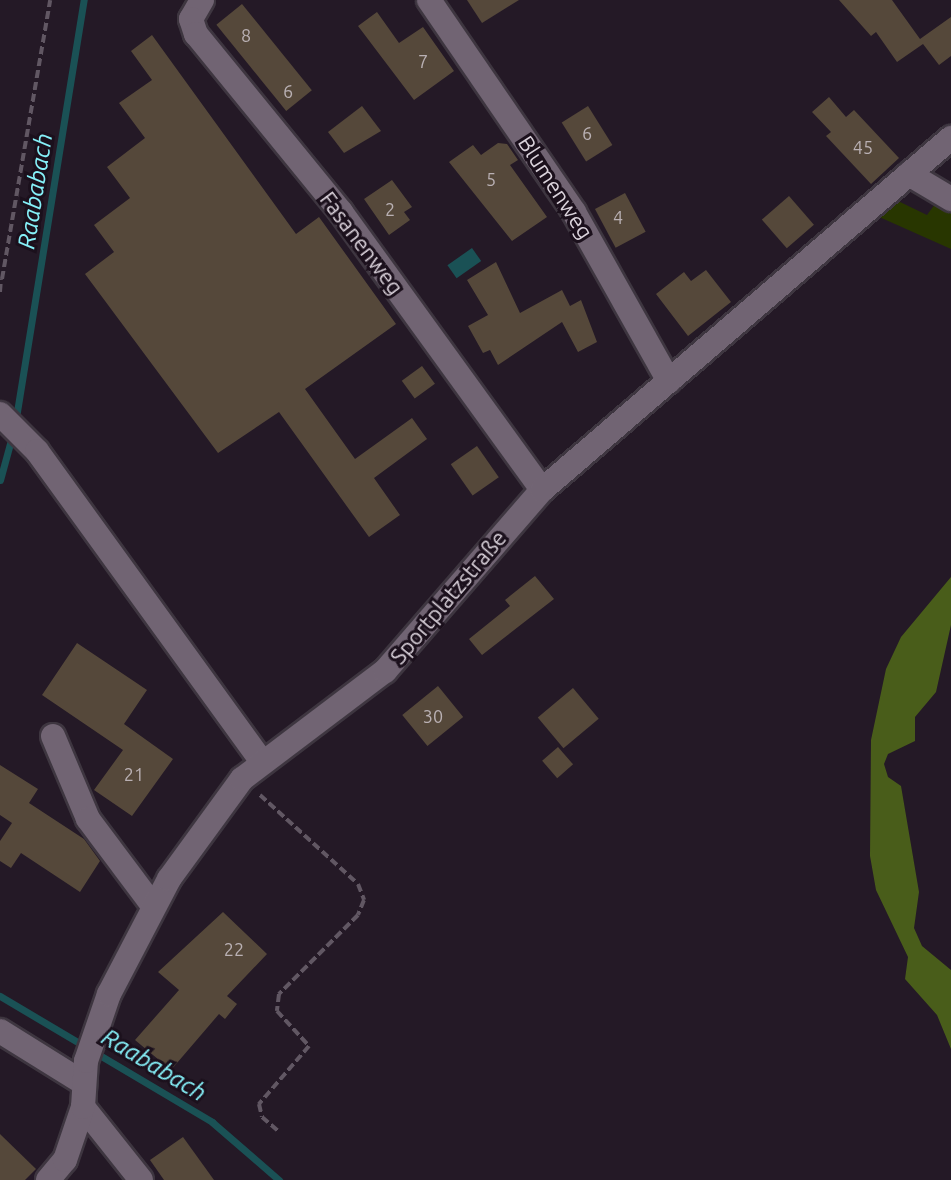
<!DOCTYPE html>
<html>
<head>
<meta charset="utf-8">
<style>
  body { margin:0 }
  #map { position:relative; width:951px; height:1180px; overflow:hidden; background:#241926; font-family:Ubuntu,sans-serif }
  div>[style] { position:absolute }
  .green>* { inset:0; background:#283600 }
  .forest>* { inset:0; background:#495d1a }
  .water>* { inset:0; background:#1a5155; transform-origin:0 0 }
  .stream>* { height:7px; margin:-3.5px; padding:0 3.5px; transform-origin:3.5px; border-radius:3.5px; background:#1a5155 }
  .building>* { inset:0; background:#55483a; transform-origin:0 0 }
  .path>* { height:4px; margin-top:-2px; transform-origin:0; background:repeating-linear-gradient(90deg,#615763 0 8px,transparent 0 12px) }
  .roads { filter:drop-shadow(2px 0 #3e3640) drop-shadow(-2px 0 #3e3640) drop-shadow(0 2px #3e3640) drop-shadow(0 -2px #3e3640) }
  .minor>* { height:24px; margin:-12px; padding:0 12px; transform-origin:12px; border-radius:12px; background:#716473 }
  span { translate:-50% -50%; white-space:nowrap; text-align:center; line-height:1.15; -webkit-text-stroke:6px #1b101c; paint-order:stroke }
  .number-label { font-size:18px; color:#b9b0b3 }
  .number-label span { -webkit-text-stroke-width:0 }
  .street-label { font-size:22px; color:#dad2db }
  .water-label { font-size:24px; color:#86f1f9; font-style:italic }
</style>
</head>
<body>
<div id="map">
  <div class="green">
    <i style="clip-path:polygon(938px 200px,951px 208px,951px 249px,877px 216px,898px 201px,927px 215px)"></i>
  </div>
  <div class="forest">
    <i style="clip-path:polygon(951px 577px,951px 625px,936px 692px,915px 717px,915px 741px,888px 754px,884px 764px,888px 777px,901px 786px,919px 892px,914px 928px,922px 946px,951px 970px,951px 1049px,937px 1015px,905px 979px,908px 957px,876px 890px,870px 856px,871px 740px,886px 669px,901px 637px)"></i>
  </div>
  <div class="water">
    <i style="left:472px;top:248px;width:16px;height:30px;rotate:55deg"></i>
  </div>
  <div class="stream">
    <i style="left:15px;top:424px;width:430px;rotate:-80.8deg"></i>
    <i style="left:0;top:480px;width:46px;rotate:-74.7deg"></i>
    <i style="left:0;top:996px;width:247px;rotate:30.7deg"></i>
    <i style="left:212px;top:1122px;width:89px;rotate:40.9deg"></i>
  </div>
  <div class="building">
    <i style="clip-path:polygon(467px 0,519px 0,482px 23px)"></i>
    <i style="clip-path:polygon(839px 0,892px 0,920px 39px,951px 17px,951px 56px,939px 65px,923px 44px,897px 62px,876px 32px,871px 36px)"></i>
    <i style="left:242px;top:4px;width:111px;height:33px;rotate:51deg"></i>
    <i style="clip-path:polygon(377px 12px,399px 43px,423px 27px,454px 71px,414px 100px,358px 26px)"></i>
    <i style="clip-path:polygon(152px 35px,296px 234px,319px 217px,396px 324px,305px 389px,355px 459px,412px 418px,427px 439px,374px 478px,400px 515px,369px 537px,279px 412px,218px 453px,85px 274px,114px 252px,94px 225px,130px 198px,107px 167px,145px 138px,119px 103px,152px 80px,131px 51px)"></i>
    <i style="clip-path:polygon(829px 97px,846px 117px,854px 110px,899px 158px,871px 184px,826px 136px,831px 132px,812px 112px)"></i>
    <i style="clip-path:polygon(362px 106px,381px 131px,344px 153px,328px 132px)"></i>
    <i style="left:588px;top:106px;width:46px;height:31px;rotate:58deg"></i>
    <i style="clip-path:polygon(498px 143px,507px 144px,518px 160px,510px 165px,547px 217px,512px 241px,449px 162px,473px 145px,481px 155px)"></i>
    <i style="clip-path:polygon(392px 180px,412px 207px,404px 212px,410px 220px,389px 235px,364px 199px)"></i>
    <i style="left:625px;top:193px;width:44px;height:34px;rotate:62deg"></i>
    <i style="left:789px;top:196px;width:38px;height:36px;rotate:49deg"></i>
    <i style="clip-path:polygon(496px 262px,520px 313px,562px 290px,570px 306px,581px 300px,597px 342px,578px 352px,562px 322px,498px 365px,490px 350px,483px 353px,468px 326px,488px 315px,467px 280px)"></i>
    <i style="clip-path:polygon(706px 270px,731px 302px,688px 336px,656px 294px,684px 272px,691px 281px)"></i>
    <i style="left:422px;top:366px;width:22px;height:25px;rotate:54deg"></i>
    <i style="left:477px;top:446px;width:38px;height:32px;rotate:55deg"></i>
    <i style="clip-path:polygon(535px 576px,554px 599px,482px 655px,469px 639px,510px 606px,505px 600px)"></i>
    <i style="clip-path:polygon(77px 643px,147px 690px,124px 724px,173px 759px,132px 816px,94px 790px,123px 750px,42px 695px)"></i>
    <i style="left:438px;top:686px;width:40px;height:46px;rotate:51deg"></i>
    <i style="left:573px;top:688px;width:40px;height:46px;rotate:50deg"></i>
    <i style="left:558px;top:747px;width:23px;height:21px;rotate:49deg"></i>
    <i style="clip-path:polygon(0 765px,38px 789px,29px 803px,84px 839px,100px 861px,80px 892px,21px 853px,11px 868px,0 861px,0 841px,12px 823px,0 815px)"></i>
    <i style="clip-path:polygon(223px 912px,267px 954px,227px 996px,237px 1004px,225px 1019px,219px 1014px,171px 1070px,135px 1040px,179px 990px,158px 972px)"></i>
    <i style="clip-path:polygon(0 1134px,36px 1169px,25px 1180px,0 1180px)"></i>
    <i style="clip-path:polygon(183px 1137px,214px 1180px,164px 1180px,150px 1160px)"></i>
  </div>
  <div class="path">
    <i style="left:2px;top:279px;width:283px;rotate:-80.2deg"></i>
    <i style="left:0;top:292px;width:13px;rotate:-86deg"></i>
    <i style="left:260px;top:795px;width:132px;rotate:42.2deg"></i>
    <i style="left:358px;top:884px;width:17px;rotate:69deg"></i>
    <i style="left:364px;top:900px;width:16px;rotate:112deg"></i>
    <i style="left:358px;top:915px;width:112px;rotate:135deg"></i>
    <i style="left:279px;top:994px;width:17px;rotate:97deg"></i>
    <i style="left:277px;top:1011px;width:47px;rotate:47.6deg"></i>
    <i style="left:309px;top:1046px;width:77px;rotate:130.8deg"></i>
    <i style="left:259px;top:1104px;width:13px;rotate:77deg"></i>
    <i style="left:262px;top:1117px;width:23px;rotate:41deg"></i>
  </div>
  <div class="roads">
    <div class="minor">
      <i style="left:202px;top:0;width:22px;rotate:120deg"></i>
      <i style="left:191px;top:19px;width:16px;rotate:72deg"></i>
      <i style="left:196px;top:34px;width:230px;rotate:50.8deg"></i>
      <i style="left:341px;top:212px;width:343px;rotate:54.1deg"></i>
      <i style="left:429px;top:0;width:257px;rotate:55.6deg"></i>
      <i style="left:574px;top:212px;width:194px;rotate:60.7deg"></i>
      <i style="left:909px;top:174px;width:49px;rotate:30.8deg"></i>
      <i style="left:0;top:414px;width:52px;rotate:45deg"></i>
      <i style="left:37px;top:451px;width:384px;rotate:54.1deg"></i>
      <i style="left:53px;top:736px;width:90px;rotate:67.1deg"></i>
      <i style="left:88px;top:819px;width:109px;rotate:53.2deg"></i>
      <i style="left:0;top:1031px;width:97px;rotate:31.9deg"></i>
      <i style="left:83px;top:1107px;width:93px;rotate:51.5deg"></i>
      <i style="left:48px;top:1180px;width:26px;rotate:-50deg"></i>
      <i style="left:65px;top:1160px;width:56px;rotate:-71.2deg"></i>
      <i style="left:83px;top:1107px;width:46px;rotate:-86.3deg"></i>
      <i style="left:86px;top:1061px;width:71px;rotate:-71.1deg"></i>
      <i style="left:109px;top:994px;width:130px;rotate:-62.4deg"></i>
      <i style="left:169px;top:879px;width:124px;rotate:-53.9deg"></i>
      <i style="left:242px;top:779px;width:179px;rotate:-37.1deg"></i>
      <i style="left:385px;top:671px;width:240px;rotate:-49.1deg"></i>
      <i style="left:542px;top:490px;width:540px;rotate:-40.72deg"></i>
    </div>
  </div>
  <div class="number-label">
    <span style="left:246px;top:35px">8</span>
    <span style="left:423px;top:61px">7</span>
    <span style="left:288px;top:91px">6</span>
    <span style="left:587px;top:133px">6</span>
    <span style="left:863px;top:147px">45</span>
    <span style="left:491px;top:179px">5</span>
    <span style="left:390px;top:209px">2</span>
    <span style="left:618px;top:217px">4</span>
    <span style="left:433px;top:716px">30</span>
    <span style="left:134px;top:774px">21</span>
    <span style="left:234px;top:949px">22</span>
  </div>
  <div class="street-label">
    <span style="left:556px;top:187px;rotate:57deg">Blumenweg</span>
    <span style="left:362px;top:243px;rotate:53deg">Fasanenweg</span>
    <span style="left:448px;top:597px;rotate:-50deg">Sportplatzstraße</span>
  </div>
  <div class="water-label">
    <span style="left:35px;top:191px;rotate:-81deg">Raababach</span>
    <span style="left:154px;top:1065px;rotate:31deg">Raababach</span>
  </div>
</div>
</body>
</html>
